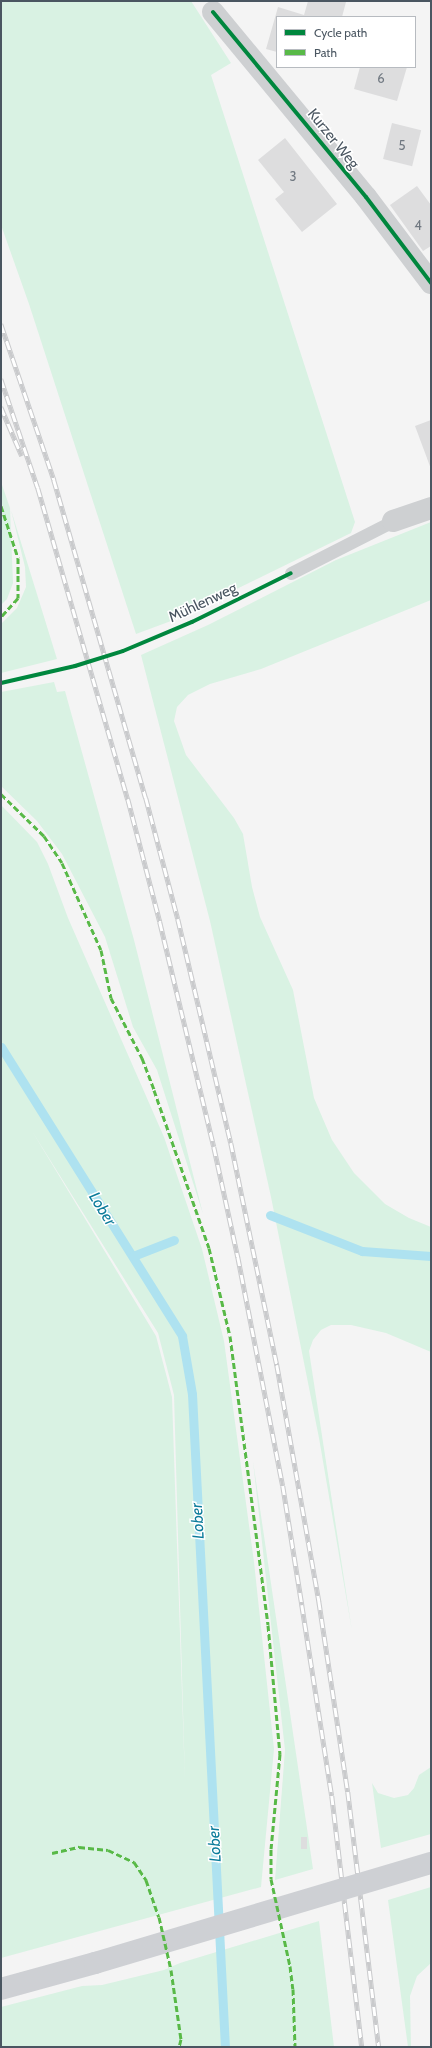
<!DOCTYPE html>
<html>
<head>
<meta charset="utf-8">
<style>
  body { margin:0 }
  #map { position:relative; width:432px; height:2048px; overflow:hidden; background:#f4f4f4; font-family:Cabin,sans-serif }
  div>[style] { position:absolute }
  .green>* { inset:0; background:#d9f2e3 }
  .stream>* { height:9px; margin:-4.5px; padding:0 4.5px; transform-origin:4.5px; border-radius:4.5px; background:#aee2f0 }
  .building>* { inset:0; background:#ddddde; transform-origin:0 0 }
  .lane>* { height:13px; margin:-6.5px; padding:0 6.5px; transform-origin:6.5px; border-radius:6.5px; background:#ced0d2 }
  .street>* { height:22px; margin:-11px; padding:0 11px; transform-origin:11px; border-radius:11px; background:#ced0d2 }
  .secondary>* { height:22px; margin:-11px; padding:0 11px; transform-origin:11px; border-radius:11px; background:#ced0d4 }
  .rail>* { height:4.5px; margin-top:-2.25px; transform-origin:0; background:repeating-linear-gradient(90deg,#fff 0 9px,#c9cacc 0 18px); box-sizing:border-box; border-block:1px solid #c9cacc }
  .secondary-bridge>* { height:22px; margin:-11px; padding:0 11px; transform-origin:11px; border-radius:11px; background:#ced0d4 }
  .quiet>* { height:3px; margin-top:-1.5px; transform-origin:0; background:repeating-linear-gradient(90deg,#58b947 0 6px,transparent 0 9px) }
  .cycleway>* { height:4px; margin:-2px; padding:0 2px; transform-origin:2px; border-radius:2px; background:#00873e }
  span { translate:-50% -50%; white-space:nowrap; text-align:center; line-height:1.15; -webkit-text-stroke:3px #fff; paint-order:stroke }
  .number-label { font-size:13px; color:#707881 }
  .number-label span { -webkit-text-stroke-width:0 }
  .street-label { font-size:15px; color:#4a5661 }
  .water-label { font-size:16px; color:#0c7c9b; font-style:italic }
  .frame { position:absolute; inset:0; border:2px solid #4a5661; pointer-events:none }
  .legend { position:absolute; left:276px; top:16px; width:140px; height:52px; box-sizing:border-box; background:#fff; border:1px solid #b7bbc0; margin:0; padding:5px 7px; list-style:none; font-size:12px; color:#4a5661 }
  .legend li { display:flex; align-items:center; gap:8px; height:20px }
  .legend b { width:20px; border:1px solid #b7bbc0 }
</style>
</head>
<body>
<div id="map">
  <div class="green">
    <i style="clip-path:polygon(1px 1px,191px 1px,231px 63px,211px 75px,355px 522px,351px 533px,171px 621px,136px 634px,29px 304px,1px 225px)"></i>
    <i style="clip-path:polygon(1px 482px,10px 508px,13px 583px,7px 599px,1px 605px)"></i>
    <i style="clip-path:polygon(11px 510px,57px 659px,1px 673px,1px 624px,17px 608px,26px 587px,25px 567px)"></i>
    <i style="clip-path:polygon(431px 522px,431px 600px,261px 669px,210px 684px,188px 695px,177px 707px,174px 721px,186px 755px,234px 818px,243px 834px,252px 887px,260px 917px,293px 990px,314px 1098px,332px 1140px,354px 1173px,385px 1204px,409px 1218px,431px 1227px,431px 1352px,386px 1333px,351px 1325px,331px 1325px,321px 1330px,313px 1340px,309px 1351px,352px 1631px,319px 1438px,271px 1197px,210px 921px,141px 655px,208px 625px,336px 560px)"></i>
    <i style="clip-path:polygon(54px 682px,57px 692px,65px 691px,134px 940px,203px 1214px,157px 1070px,133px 1027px,105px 937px,62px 854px,37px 821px,1px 786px,1px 692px)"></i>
    <i style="clip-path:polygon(evenodd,1px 805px,37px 842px,48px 864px,68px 918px,164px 1137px,202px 1249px,224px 1341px,254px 1562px,274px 1749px,261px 1887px,1px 1958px,1px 805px,32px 1131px,158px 1333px,174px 1395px,185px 1781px,172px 1397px,156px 1336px,32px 1131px)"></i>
    <i style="clip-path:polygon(253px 1461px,313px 1869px,275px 1880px,285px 1750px)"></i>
    <i style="clip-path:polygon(431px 1767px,431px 1834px,381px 1848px,372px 1783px,378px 1793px,394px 1798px,408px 1795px,414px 1788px,419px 1775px)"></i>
    <i style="clip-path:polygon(431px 1887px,431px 1963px,417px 1976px,410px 1996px,411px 2047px,408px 2047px,388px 1900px)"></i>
    <i style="clip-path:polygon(319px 1921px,334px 2047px,1px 2047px,1px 2007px,82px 1986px,102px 1985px,164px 1970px,180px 1963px)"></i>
  </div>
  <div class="stream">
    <i style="left:1px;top:1047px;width:341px;rotate:57.9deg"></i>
    <i style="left:182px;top:1336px;width:59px;rotate:80.2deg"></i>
    <i style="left:192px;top:1394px;width:654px;rotate:87.11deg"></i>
    <i style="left:270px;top:1215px;width:99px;rotate:21.4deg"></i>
    <i style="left:362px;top:1251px;width:69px;rotate:4.1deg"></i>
    <i style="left:133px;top:1256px;width:44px;rotate:-21.3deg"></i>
  </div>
  <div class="building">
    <i style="clip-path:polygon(308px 1px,346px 2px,342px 17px,277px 17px,277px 52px,266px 49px,278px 7px,304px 15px)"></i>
    <i style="clip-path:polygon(360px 67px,407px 67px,397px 101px,354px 89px)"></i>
    <i style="left:392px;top:123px;width:30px;height:37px;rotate:14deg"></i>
    <i style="clip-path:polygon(285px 138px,337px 204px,302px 232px,275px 199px,284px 192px,258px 160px)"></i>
    <i style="clip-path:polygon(417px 186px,431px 205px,431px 246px,423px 251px,390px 205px)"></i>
    <i style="clip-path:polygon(431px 420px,431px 469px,415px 426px)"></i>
    <i style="left:301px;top:1837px;width:6px;height:12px"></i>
  </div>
  <div class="lane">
    <i style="left:291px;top:573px;width:114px;rotate:-27deg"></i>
  </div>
  <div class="street">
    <i style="left:213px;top:12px;width:240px;rotate:50.4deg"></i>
    <i style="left:366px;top:197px;width:108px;rotate:52.9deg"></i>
    <i style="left:393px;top:521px;width:40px;rotate:-18.9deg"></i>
  </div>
  <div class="secondary">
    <i style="left:1px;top:1989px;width:98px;rotate:-15.5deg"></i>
  </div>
  <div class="rail">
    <i style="left:1px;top:324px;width:165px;rotate:71.2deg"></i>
    <i style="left:54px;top:480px;width:331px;rotate:73.9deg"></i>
    <i style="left:146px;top:798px;width:125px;rotate:75.2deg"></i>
    <i style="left:178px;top:919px;width:230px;rotate:76.7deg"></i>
    <i style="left:231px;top:1143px;width:227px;rotate:78.3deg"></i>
    <i style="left:277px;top:1365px;width:240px;rotate:79.9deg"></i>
    <i style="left:319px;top:1601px;width:193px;rotate:81.4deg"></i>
    <i style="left:348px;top:1792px;width:257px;rotate:83.1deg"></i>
    <i style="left:1px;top:379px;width:115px;rotate:71.3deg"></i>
    <i style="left:38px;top:488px;width:324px;rotate:73.9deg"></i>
    <i style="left:128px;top:799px;width:127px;rotate:75.4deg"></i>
    <i style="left:160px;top:922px;width:231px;rotate:76.5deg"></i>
    <i style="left:214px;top:1147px;width:113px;rotate:77.7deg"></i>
    <i style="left:238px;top:1257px;width:233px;rotate:78.9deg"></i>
    <i style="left:283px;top:1486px;width:121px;rotate:80.9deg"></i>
    <i style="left:302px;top:1605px;width:193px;rotate:81.1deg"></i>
    <i style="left:332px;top:1796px;width:253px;rotate:83.2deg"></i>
    <i style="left:1px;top:407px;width:53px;rotate:66.8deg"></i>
  </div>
  <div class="secondary-bridge">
    <i style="left:95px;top:1963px;width:351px;rotate:-16.6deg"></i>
  </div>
  <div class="quiet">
    <i style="left:1px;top:506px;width:55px;rotate:71.9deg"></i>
    <i style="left:18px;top:558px;width:40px;rotate:90deg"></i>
    <i style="left:18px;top:598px;width:25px;rotate:132deg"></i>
    <i style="left:1px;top:794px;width:60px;rotate:44.3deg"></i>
    <i style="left:44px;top:836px;width:32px;rotate:56deg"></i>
    <i style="left:62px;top:863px;width:95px;rotate:65.9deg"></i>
    <i style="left:101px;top:950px;width:49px;rotate:78.2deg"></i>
    <i style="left:111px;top:998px;width:68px;rotate:62.7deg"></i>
    <i style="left:142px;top:1058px;width:34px;rotate:69deg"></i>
    <i style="left:154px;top:1090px;width:167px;rotate:70.8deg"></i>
    <i style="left:209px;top:1248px;width:90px;rotate:76.6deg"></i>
    <i style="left:230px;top:1336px;width:291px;rotate:82.5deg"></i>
    <i style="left:268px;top:1625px;width:130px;rotate:84.7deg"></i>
    <i style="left:280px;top:1754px;width:95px;rotate:95.4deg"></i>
    <i style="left:271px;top:1849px;width:30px;rotate:90deg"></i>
    <i style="left:271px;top:1879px;width:89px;rotate:77.7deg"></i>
    <i style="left:290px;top:1966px;width:23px;rotate:83deg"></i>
    <i style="left:293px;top:1989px;width:58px;rotate:88deg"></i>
    <i style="left:52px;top:1853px;width:28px;rotate:-13deg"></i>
    <i style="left:79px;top:1847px;width:29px;rotate:6deg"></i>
    <i style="left:108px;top:1850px;width:29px;rotate:25deg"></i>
    <i style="left:134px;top:1862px;width:22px;rotate:56deg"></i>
    <i style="left:146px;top:1880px;width:39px;rotate:71deg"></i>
    <i style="left:159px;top:1917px;width:54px;rotate:77.2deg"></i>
    <i style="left:171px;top:1970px;width:70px;rotate:81.8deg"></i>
    <i style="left:181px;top:2039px;width:8px;rotate:104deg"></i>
  </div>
  <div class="cycleway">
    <i style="left:213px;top:12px;width:240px;rotate:50.4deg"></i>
    <i style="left:366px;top:197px;width:108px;rotate:52.9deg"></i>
    <i style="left:1px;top:683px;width:76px;rotate:-12.9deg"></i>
    <i style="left:75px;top:666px;width:50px;rotate:-17.4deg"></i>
    <i style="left:123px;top:651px;width:75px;rotate:-22.8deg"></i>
    <i style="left:192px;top:622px;width:110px;rotate:-26.3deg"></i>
  </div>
  <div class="number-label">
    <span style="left:381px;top:78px">6</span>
    <span style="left:402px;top:145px">5</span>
    <span style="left:293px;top:176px">3</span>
    <span style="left:418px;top:225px">4</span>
  </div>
  <div class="street-label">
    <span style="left:333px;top:139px;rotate:51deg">Kurzer Weg</span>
    <span style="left:203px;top:603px;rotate:-25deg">Mühlenweg</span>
  </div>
  <div class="water-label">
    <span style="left:102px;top:1209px;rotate:58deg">Lober</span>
    <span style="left:198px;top:1521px;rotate:-93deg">Lober</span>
    <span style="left:215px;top:1844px;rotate:-93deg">Lober</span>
  </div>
  <div class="frame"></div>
  <ul class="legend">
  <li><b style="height:5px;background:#00873e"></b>Cycle path</li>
  <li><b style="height:5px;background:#58b947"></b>Path</li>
  </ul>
</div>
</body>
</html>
